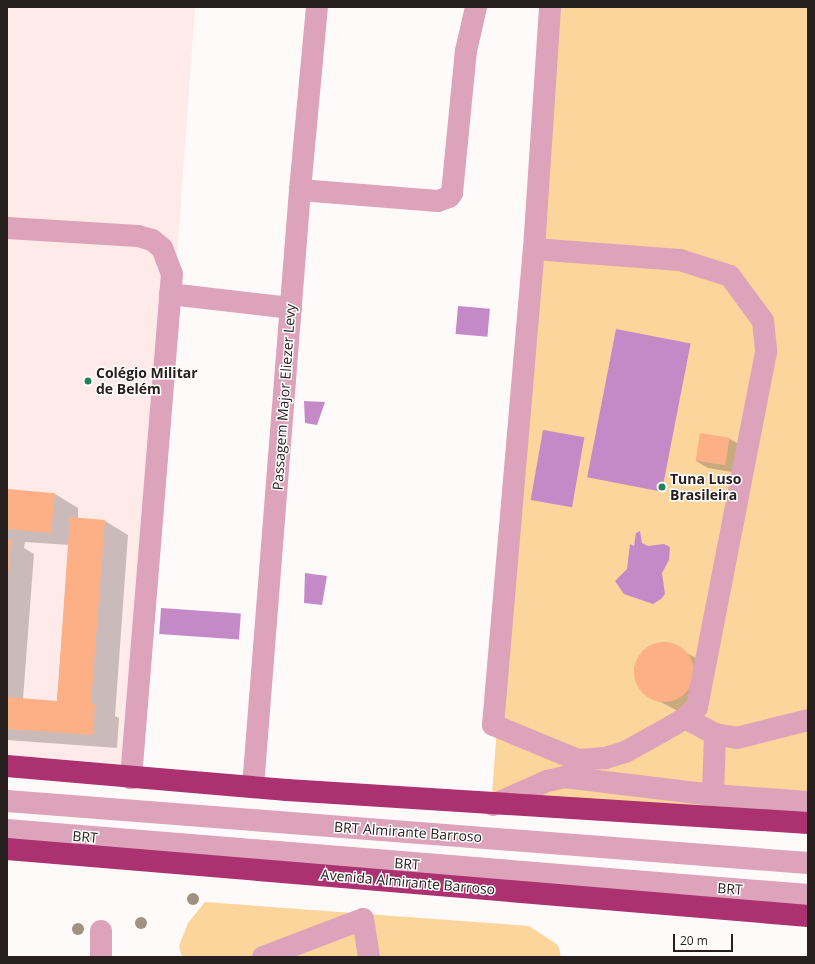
<!DOCTYPE html>
<html>
<head>
<meta charset="utf-8">
<style>
  body { margin:0 }
  #map { position:relative; width:815px; height:964px; overflow:hidden; background:#fffafa; font-family:"Open Sans",sans-serif }
  div>[style] { position:absolute }
  .built>* { inset:0; background:#fdeae9 }
  .green>* { inset:0; background:#fbd59b }
  .water>* { inset:0; background:#c48ac7; transform-origin:0 0 }
  .shadow>* { inset:0; background:#0003 }
  .building>* { inset:0; background:#fdaf85; transform-origin:0 0 }
  .round { border-radius:50% }
  .minor>* { height:22px; margin:-11px; padding:0 11px; transform-origin:11px; border-radius:11px; background:#dda3ba }
  .highway>* { height:22px; margin:-11px; padding:0 11px; transform-origin:11px; border-radius:11px; background:#ab3170 }
  .trees>* { width:12px; height:12px; margin:-6px; border-radius:50%; background:#9f9280 }
  .dots>* { width:11px; height:11px; translate:-50% -50%; box-sizing:border-box; border:2px solid #fff; border-radius:50% }
  span { translate:-50% -50%; white-space:nowrap; text-align:center; line-height:1.15; -webkit-text-stroke:3px #fff; paint-order:stroke }
  .poi-label { font-size:14px; color:#28201f; font-weight:700 }
  .left { translate:0 -50%; text-align:left }
  .street-label { font-size:14px; color:#28201f }
  .frame { position:absolute; inset:0; border:8px solid #28201f; pointer-events:none }
  .scale { position:absolute; left:673px; top:934px; width:60px; height:18px; box-sizing:border-box; border:2px solid #28201f; border-top:0; padding-left:5px; font-size:12px; line-height:14px; white-space:nowrap; color:#28201f; -webkit-text-stroke:3px #fff; paint-order:stroke }
</style>
</head>
<body>
<div id="map">
  <div class="built">
    <i style="clip-path:polygon(7px 7px,195px 7px,140px 766px,7px 755px)"></i>
  </div>
  <div class="green">
    <i style="clip-path:polygon(550px 7px,808px 7px,808px 823px,492px 795px)"></i>
    <i style="clip-path:polygon(205px 902px,529px 926px,558px 945px,561px 957px,182px 957px,179px 946px,188px 923px)"></i>
  </div>
  <div class="water">
    <i style="left:458px;top:306px;width:32px;height:28px;rotate:5deg"></i>
    <i style="left:616px;top:329px;width:76px;height:151px;rotate:11deg"></i>
    <i style="clip-path:polygon(304px 401px,325px 402px,317px 425px,305px 423px)"></i>
    <i style="left:543px;top:430px;width:42px;height:71px;rotate:10deg"></i>
    <i style="clip-path:polygon(640px 531px,642px 543px,648px 546px,664px 544px,670px 547px,669px 560px,662px 573px,665px 594px,661px 599px,653px 604px,624px 594px,615px 581px,627px 569px,630px 544px,634px 546px,636px 533px)"></i>
    <i style="clip-path:polygon(305px 573px,327px 576px,322px 605px,304px 603px)"></i>
    <i style="left:161px;top:608px;width:80px;height:26px;rotate:4deg"></i>
  </div>
  <div class="shadow">
    <i style="clip-path:polygon(730px 439px,742px 446px,737px 473px,708px 468px,696px 461px)"></i>
    <i style="clip-path:polygon(evenodd,7px 490px,55px 494px,78px 508px,78px 519px,105px 521px,128px 535px,115px 716px,119px 718px,117px 748px,7px 740px,7px 490px,25px 542px,69px 545px,57px 702px,23px 699px,34px 554px,24px 548px,25px 542px)"></i>
    <i style="clip-path:polygon(667px 642px,703px 662px,709px 670px,680px 712px,643px 693px,638px 686px,634px 668px,642px 652px,649px 646px)"></i>
  </div>
  <div class="building">
    <i style="left:700px;top:433px;width:30px;height:28px;rotate:9deg"></i>
    <i style="left:7px;top:489px;width:48px;height:40px;rotate:5deg"></i>
    <i style="clip-path:polygon(70px 517px,105px 520px,91px 704px,95px 704px,93px 735px,7px 729px,7px 697px,57px 701px)"></i>
    <i style="clip-path:polygon(7px 539px,11px 540px,8px 577px,7px 577px)"></i>
    <i class="round" style="left:634px;top:642px;width:60px;height:60px"></i>
  </div>
  <div class="minor">
    <i style="left:300px;top:190px;width:138px;rotate:4.6deg"></i>
    <i style="left:438px;top:201px;width:12px;rotate:-20deg"></i>
    <i style="left:449px;top:197px;width:5px;rotate:-53deg"></i>
    <i style="left:452px;top:193px;width:143px;rotate:-84.4deg"></i>
    <i style="left:466px;top:51px;width:45px;rotate:-77.2deg"></i>
    <i style="left:7px;top:228px;width:131px;rotate:3.5deg"></i>
    <i style="left:138px;top:236px;width:15px;rotate:16deg"></i>
    <i style="left:152px;top:240px;width:13px;rotate:39deg"></i>
    <i style="left:162px;top:248px;width:28px;rotate:69deg"></i>
    <i style="left:172px;top:274px;width:506px;rotate:94.65deg"></i>
    <i style="left:534px;top:249px;width:146px;rotate:4.3deg"></i>
    <i style="left:680px;top:260px;width:52px;rotate:17.7deg"></i>
    <i style="left:730px;top:276px;width:56px;rotate:53.7deg"></i>
    <i style="left:763px;top:321px;width:31px;rotate:84deg"></i>
    <i style="left:766px;top:352px;width:362px;rotate:101deg"></i>
    <i style="left:697px;top:707px;width:16px;rotate:137deg"></i>
    <i style="left:685px;top:718px;width:26px;rotate:149deg"></i>
    <i style="left:663px;top:731px;width:43px;rotate:151.1deg"></i>
    <i style="left:625px;top:752px;width:21px;rotate:163deg"></i>
    <i style="left:605px;top:758px;width:27px;rotate:176deg"></i>
    <i style="left:578px;top:760px;width:92px;rotate:-157.6deg"></i>
    <i style="left:493px;top:725px;width:478px;rotate:-85.1deg"></i>
    <i style="left:534px;top:249px;width:243px;rotate:-86.2deg"></i>
    <i style="left:170px;top:294px;width:122px;rotate:6.6deg"></i>
    <i style="left:685px;top:718px;width:34px;rotate:28deg"></i>
    <i style="left:715px;top:734px;width:22px;rotate:10deg"></i>
    <i style="left:737px;top:738px;width:73px;rotate:-14.2deg"></i>
    <i style="left:253px;top:787px;width:599px;rotate:-85.5deg"></i>
    <i style="left:300px;top:190px;width:184px;rotate:-84.7deg"></i>
    <i style="left:713px;top:795px;width:61px;rotate:-88.1deg"></i>
    <i style="left:7px;top:801px;width:803px;rotate:4.43deg"></i>
    <i style="left:493px;top:805px;width:59px;rotate:-24deg"></i>
    <i style="left:547px;top:781px;width:17px;rotate:-13deg"></i>
    <i style="left:564px;top:777px;width:150px;rotate:6.9deg"></i>
    <i style="left:713px;top:795px;width:95px;rotate:4.2deg"></i>
    <i style="left:7px;top:830px;width:804px;rotate:4.64deg"></i>
    <i style="left:101px;top:931px;width:26px;rotate:90deg"></i>
    <i style="left:263px;top:957px;width:107px;rotate:-20.8deg"></i>
    <i style="left:363px;top:919px;width:38px;rotate:81deg"></i>
  </div>
  <div class="highway">
    <i style="left:7px;top:766px;width:281px;rotate:4.9deg"></i>
    <i style="left:287px;top:790px;width:522px;rotate:3.62deg"></i>
    <i style="left:7px;top:849px;width:804px;rotate:4.78deg"></i>
  </div>
  <div class="trees">
    <i style="left:193px;top:899px"></i>
    <i style="left:141px;top:923px"></i>
    <i style="left:78px;top:929px"></i>
  </div>
  <div class="dots">
    <i style="left:88px;top:381px;background:#1e825b"></i>
    <i style="left:662px;top:487px;background:#1e825b"></i>
  </div>
  <div class="poi-label">
    <span class="left" style="left:96px;top:381px">Colégio Militar<br>de Belém</span>
    <span class="left" style="left:670px;top:487px">Tuna Luso<br>Brasileira</span>
  </div>
  <div class="street-label">
    <span style="left:284px;top:397px;rotate:-86deg">Passagem Major Eliezer Levy</span>
    <span style="left:408px;top:832px;rotate:4deg">BRT Almirante Barroso</span>
    <span style="left:85px;top:837px;rotate:5deg">BRT</span>
    <span style="left:407px;top:864px;rotate:4deg">BRT</span>
    <span style="left:408px;top:882px;rotate:5deg">Avenida Almirante Barroso</span>
    <span style="left:730px;top:889px;rotate:4deg">BRT</span>
  </div>
  <div class="frame"></div>
  <div class="scale">20 m</div>
</div>
</body>
</html>
